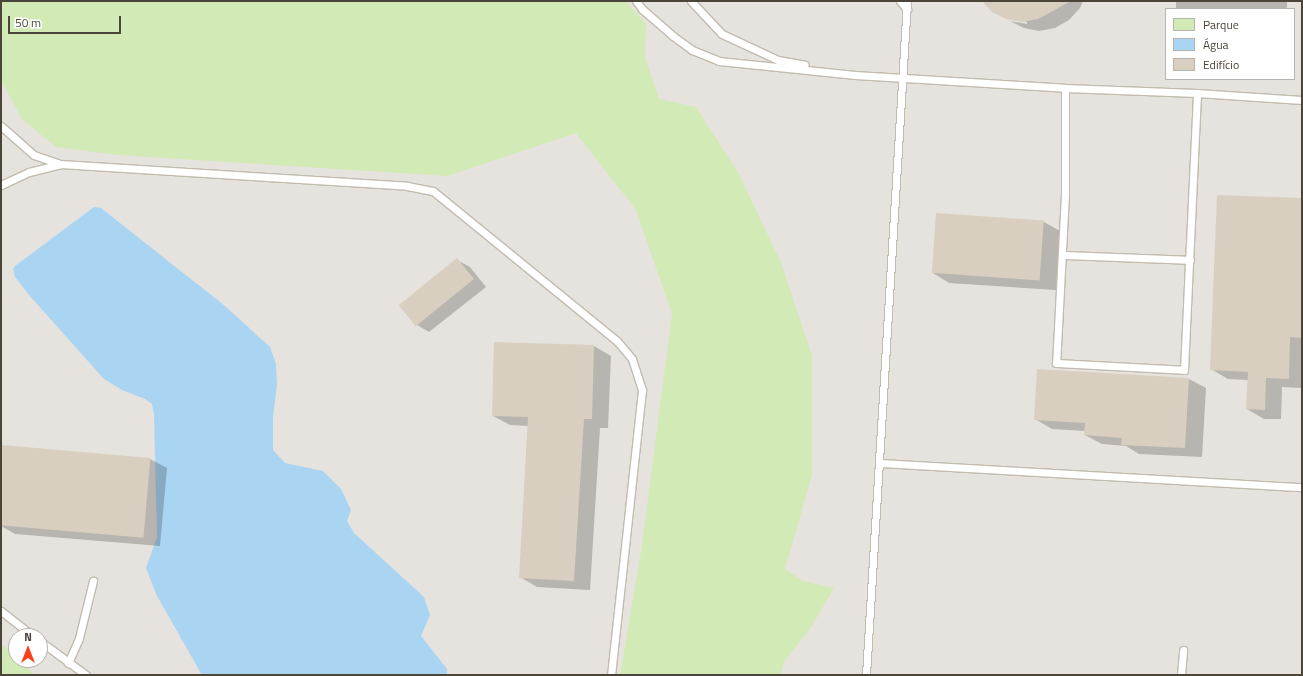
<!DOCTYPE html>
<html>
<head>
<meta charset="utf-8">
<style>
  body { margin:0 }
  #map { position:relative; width:1303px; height:676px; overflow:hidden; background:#f6f3ec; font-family:"Titillium Web",sans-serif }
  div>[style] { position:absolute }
  .industrial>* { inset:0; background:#e6e2dd }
  .green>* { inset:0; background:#d2eab5 }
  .water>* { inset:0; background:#a9d4f2 }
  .shadow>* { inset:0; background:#0003; transform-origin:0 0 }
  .building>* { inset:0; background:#d8cfc1; transform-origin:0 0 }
  .roads { filter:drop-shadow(1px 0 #c2bbae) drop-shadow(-1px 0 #c2bbae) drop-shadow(0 1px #c2bbae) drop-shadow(0 -1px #c2bbae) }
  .service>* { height:7px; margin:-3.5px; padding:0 3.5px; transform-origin:3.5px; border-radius:3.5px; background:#fff }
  span { translate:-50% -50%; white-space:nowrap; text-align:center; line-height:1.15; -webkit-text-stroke:3.5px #fff; paint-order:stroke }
  .frame { position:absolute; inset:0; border:2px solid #4b4439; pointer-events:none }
  .legend { position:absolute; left:1165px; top:8px; width:130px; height:72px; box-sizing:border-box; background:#fff; border:1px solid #b7b4b0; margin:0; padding:5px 7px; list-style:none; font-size:12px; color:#4b4439 }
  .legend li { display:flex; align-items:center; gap:8px; height:20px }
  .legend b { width:20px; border:1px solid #b7b4b0 }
  .north { position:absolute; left:8px; top:628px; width:40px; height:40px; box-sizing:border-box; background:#fff; border:1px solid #b7b4b0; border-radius:50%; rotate:0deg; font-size:11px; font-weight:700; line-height:16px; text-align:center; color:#4b4439 }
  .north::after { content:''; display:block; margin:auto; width:14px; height:18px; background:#fc3f1d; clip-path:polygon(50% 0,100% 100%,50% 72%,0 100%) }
  .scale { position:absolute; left:8px; top:16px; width:113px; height:18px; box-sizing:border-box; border:2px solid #4b4439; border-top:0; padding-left:5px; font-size:12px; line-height:14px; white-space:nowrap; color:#4b4439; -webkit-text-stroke:3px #fff; paint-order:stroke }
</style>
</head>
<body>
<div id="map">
  <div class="industrial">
    <i style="clip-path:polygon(evenodd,1px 1px,1302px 1px,1302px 675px,1px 675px,1px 1px,1166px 9px,1294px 9px,1294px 79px,1166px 79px,1166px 9px,1px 1px,16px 636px,40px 636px,40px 660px,16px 660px,16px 636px)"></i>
  </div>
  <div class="green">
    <i style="clip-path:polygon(1px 1px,626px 1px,646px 24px,645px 57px,659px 99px,696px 107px,739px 174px,781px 263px,812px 356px,812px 475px,785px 569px,803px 581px,834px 588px,810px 629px,784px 661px,781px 675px,620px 675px,641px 552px,672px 314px,636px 210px,576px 133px,447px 176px,117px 155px,56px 147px,22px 119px,1px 80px)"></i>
    <i style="clip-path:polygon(1px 644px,16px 657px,16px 660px,19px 660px,35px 675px,1px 675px)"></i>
  </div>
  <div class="water">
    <i style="clip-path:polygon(94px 207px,101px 208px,225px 306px,270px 347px,276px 364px,277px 385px,273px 417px,273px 450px,285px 463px,323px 471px,341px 489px,351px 510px,347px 521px,354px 533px,424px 597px,430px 615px,421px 636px,447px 669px,447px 675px,202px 675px,157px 596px,146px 568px,157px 537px,154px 414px,152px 404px,145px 399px,122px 390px,104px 379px,29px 295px,15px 277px,13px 269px,15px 266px)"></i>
  </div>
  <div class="shadow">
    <i style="clip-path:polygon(983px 1px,1083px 1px,1080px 8px,1069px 20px,1055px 28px,1039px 31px,1024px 28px,1010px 21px,1027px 24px,1027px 22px,1005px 18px)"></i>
    <i style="left:1176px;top:1px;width:111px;height:9px"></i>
    <i style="clip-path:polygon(1302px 199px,1302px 388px,1282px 387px,1281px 419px,1264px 419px,1247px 409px,1248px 380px,1228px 379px,1211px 369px)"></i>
    <i style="clip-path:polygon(1044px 222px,1060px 231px,1056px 290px,949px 283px,933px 273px)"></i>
    <i style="clip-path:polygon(457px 260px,470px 267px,486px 287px,429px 332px,417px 325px)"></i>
    <i style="clip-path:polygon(594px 346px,611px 356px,608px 428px,600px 428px,590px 590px,537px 587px,520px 577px,529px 426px,510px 425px,493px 416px)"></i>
    <i style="clip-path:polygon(1189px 379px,1206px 388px,1202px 457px,1139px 454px,1126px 446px,1102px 444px,1085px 435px,1085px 431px,1052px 429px,1035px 419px)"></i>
    <i style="clip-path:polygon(3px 446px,150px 459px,167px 468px,160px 546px,15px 534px,1px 526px)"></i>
  </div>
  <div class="building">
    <i style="clip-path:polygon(982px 1px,1071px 1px,1038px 19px,1022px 22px,1006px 19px,992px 12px)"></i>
    <i style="clip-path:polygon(1217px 195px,1302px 198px,1302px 338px,1290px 337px,1289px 379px,1266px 378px,1265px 410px,1246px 409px,1248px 372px,1210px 370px)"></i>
    <i style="left:936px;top:213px;width:108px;height:60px;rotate:4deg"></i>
    <i style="left:457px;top:258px;width:27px;height:75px;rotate:51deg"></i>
    <i style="clip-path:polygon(494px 342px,594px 345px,592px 419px,584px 419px,574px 581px,519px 578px,528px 417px,492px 416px)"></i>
    <i style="clip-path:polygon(1037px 369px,1189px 378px,1185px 448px,1121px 445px,1122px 438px,1084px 435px,1085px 423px,1034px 420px)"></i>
    <i style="left:2px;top:445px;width:149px;height:80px;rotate:5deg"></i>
  </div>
  <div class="roads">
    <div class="service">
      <i style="left:636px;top:1px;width:10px;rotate:53deg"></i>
      <i style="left:642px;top:9px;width:41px;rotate:41.1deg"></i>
      <i style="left:673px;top:36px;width:24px;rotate:36deg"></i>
      <i style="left:692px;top:50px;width:29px;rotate:22deg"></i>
      <i style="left:719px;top:61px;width:137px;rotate:5.9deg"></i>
      <i style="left:855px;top:75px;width:210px;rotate:3.5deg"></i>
      <i style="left:1065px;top:88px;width:132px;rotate:2.2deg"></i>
      <i style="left:1197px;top:93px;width:105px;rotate:3.8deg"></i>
      <i style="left:691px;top:1px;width:45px;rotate:46.8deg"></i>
      <i style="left:722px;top:34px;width:62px;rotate:24.9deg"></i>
      <i style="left:778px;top:60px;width:27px;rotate:10deg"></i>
      <i style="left:900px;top:1px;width:11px;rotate:49deg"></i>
      <i style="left:1065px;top:88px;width:106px;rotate:90deg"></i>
      <i style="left:1065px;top:194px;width:169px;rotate:93deg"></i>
      <i style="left:1056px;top:363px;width:128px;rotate:3.1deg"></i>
      <i style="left:1184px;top:370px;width:277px;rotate:-87.3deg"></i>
      <i style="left:1px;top:126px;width:44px;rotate:41.3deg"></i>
      <i style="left:34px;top:155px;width:28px;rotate:19deg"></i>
      <i style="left:60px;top:164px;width:348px;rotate:3.6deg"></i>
      <i style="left:407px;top:186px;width:26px;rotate:11deg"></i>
      <i style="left:433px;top:191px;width:237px;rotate:39.2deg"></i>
      <i style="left:617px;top:341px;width:23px;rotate:50deg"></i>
      <i style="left:632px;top:359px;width:33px;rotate:72deg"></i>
      <i style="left:642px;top:390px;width:287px;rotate:96.2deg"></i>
      <i style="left:1px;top:185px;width:31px;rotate:-25deg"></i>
      <i style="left:29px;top:172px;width:32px;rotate:-14deg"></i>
      <i style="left:1062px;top:255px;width:128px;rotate:2.2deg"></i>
      <i style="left:880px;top:463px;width:423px;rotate:3.3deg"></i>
      <i style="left:1px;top:611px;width:41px;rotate:38deg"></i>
      <i style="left:40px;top:641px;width:57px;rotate:36.5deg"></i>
      <i style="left:68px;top:663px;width:27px;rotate:-66deg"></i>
      <i style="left:79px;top:638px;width:59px;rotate:-76.2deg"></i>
      <i style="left:866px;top:675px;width:675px;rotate:-86.52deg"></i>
      <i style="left:1181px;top:675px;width:25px;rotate:-85deg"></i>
    </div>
  </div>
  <div class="frame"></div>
  <ul class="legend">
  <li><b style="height:11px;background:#d2eab5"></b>Parque</li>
  <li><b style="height:11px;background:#a9d4f2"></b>Água</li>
  <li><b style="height:11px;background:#d8cfc1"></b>Edifício</li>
  </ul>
  <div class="north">N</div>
  <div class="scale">50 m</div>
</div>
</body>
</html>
